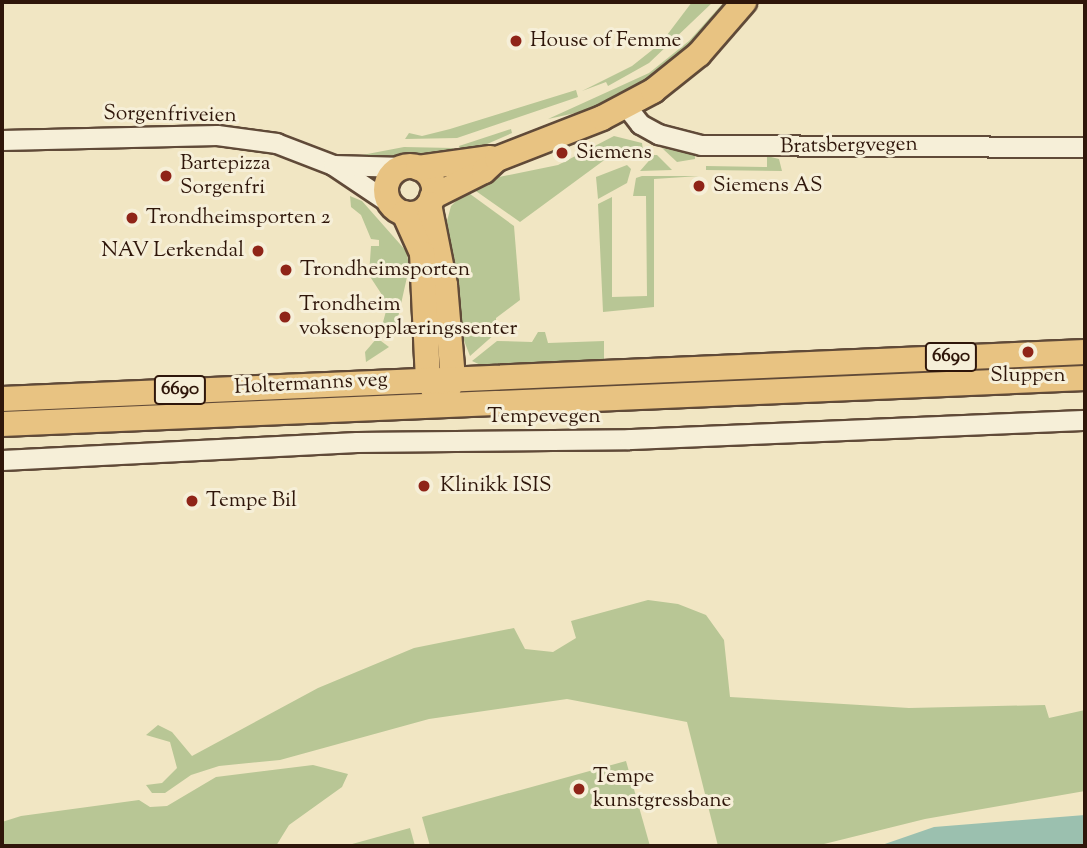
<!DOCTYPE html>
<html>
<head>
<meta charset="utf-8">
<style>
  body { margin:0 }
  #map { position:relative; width:1087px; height:848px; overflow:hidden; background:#f1e6c3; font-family:"Sorts Mill Goudy",serif }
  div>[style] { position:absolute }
  .green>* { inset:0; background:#b8c695 }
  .water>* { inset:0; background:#9bc0af }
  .roads { filter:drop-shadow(2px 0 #604a38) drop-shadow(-2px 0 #604a38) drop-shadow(0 2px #604a38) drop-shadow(0 -2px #604a38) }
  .minor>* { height:19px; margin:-9.5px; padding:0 9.5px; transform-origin:9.5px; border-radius:9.5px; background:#f6efd8 }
  .major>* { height:24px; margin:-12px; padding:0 12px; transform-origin:12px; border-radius:12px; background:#e8c382 }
  .major>.ring { margin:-12px; padding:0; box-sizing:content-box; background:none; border:24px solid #e8c382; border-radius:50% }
  .dots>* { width:19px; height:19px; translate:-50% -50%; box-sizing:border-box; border:4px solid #f6efd8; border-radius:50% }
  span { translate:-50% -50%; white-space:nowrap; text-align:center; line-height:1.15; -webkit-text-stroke:6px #f6efd8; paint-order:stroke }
  .shield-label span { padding:2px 5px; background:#f6efd8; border:2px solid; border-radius:5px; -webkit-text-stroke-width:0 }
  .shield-label { font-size:19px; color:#2f160a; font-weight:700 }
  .poi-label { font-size:21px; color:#2f160a }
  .left { translate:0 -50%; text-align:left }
  .right { translate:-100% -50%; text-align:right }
  .street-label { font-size:21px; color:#2f160a }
  .frame { position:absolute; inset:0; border:4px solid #2f160a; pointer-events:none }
</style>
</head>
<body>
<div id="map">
  <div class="green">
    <i style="clip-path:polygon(692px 2px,713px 2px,649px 63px,608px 86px,606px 82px,582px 91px,632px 66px,661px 43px)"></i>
    <i style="clip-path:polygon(724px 2px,731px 2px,685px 52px,640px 86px,594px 109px,548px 119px,649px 73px,689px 41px)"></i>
    <i style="clip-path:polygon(576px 90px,578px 97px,457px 138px,405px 139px,409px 133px,422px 136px,450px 129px)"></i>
    <i style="clip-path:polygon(511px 129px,512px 133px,462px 155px,459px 146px)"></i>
    <i style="clip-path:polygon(614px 136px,642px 143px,643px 150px,603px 161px,520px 222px,473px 189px,499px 177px,558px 165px)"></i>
    <i style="clip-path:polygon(404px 147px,453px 148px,455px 157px,413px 153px,361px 161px,362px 155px)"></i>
    <i style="clip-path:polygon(662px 148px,695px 155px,695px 159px,677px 162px)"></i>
    <i style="clip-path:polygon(654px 155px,657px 155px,672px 170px,640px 171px)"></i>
    <i style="clip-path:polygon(767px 156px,779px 159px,782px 171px,706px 170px,706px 166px,767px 167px)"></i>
    <i style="clip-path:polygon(627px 165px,631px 169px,627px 183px,598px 199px,596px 177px)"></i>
    <i style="clip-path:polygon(642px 176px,700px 176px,654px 179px,654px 307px,603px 312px,598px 204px,612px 197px,612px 297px,647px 296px,646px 196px,633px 196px,636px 178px)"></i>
    <i style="clip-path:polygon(466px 191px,514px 226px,520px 300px,496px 318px,496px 333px,470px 356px,463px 338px,447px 221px,451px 206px)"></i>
    <i style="clip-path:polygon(350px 196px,362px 201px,407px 252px,409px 268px,393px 340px,380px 333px,388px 304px,369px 275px,371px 246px,379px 246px,379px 240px,371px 239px,361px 215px,351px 207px)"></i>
    <i style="clip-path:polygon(538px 332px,545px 332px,548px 343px,604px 341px,604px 362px,485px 367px,472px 361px,497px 341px,532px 342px)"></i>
    <i style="clip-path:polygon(377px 338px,389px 347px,366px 362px,365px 352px)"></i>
    <i style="clip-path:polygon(648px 600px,678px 604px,706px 615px,724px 640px,730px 697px,909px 708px,1045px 705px,1049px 718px,1085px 710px,1085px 791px,925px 819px,816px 846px,718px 846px,687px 722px,567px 699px,429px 719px,280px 760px,219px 766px,191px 775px,165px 793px,152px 793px,146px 785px,162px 783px,177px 768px,170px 742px,146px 735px,158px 725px,172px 732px,192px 756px,318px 688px,414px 648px,514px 628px,525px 649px,553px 652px,576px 638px,571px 621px)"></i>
    <i style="clip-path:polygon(626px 761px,650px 846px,430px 846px,422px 817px)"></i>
    <i style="clip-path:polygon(313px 765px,348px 774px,342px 787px,289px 825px,276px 846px,2px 846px,2px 822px,21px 816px,139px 800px,150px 807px,167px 806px,216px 777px)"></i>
    <i style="clip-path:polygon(410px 828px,415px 846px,345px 846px)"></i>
  </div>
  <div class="water">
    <i style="clip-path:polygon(1085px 815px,1085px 846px,879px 846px,934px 827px)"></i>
  </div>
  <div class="roads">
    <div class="minor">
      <i style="left:626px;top:106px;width:23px;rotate:52deg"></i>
      <i style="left:640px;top:124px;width:21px;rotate:29deg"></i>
      <i style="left:658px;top:134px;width:44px;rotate:14.3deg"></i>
      <i style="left:701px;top:145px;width:384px;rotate:0.3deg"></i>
      <i style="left:2px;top:140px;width:215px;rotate:-1.3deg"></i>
      <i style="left:217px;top:135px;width:60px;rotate:7.7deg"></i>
      <i style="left:276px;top:143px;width:61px;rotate:21.1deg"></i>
      <i style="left:333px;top:165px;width:70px;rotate:33.9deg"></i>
      <i style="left:333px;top:165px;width:71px;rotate:1.6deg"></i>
      <i style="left:2px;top:460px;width:355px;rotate:-2.9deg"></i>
      <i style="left:357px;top:442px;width:272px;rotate:-0.6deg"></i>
      <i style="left:629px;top:439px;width:456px;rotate:-2.4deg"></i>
    </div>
    <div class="major">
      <i class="ring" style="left:386px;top:166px;width:24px;height:24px"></i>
      <i style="left:418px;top:168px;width:73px;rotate:-7.9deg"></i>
      <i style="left:432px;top:197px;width:58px;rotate:-26.6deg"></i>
      <i style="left:484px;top:171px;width:18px;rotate:-43deg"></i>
      <i style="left:497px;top:159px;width:113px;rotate:-21.3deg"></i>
      <i style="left:602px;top:118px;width:58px;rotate:-27.9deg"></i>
      <i style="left:653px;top:91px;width:59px;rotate:-38.8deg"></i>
      <i style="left:699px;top:54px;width:69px;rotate:-49.1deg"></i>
      <i style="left:429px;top:204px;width:83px;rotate:78.8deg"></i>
      <i style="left:445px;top:285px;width:94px;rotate:85.1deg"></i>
      <i style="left:453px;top:379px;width:14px;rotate:115deg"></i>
      <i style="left:404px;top:213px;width:44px;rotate:65.8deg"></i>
      <i style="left:422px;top:253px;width:126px;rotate:87.3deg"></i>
      <i style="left:428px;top:379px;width:16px;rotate:63deg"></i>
      <i style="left:2px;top:399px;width:1084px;rotate:-2.48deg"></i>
      <i style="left:2px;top:424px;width:1084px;rotate:-2.43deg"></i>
    </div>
  </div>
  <div class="dots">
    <i style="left:516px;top:41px;background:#8f2418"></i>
    <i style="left:562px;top:153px;background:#8f2418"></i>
    <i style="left:166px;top:176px;background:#8f2418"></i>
    <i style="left:699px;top:186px;background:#8f2418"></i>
    <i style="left:132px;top:218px;background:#8f2418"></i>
    <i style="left:258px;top:251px;background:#8f2418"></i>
    <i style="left:286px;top:270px;background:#8f2418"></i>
    <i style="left:285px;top:317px;background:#8f2418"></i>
    <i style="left:1028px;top:352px;background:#8f2418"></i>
    <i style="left:424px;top:486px;background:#8f2418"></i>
    <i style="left:192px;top:501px;background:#8f2418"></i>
    <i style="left:579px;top:789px;background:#8f2418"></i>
  </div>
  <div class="shield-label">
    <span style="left:951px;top:357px">6690</span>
    <span style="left:180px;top:390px">6690</span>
  </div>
  <div class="poi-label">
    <span class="left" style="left:530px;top:41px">House of Femme</span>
    <span class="left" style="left:576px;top:153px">Siemens</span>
    <span class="left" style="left:180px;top:176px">Bartepizza<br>Sorgenfri</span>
    <span class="left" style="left:713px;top:186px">Siemens AS</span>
    <span class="left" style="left:146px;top:218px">Trondheimsporten 2</span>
    <span class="right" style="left:244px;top:251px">NAV Lerkendal</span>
    <span class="left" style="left:300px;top:270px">Trondheimsporten</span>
    <span class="left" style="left:299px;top:317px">Trondheim<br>voksenopplæringssenter</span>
    <span style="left:1028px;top:376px">Sluppen</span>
    <span class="left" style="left:440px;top:486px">Klinikk ISIS</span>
    <span class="left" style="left:206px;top:501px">Tempe Bil</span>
    <span class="left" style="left:593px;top:789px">Tempe<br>kunstgressbane</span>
  </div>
  <div class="street-label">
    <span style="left:170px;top:115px;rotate:1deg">Sorgenfriveien</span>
    <span style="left:849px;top:146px;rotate:-1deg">Bratsbergvegen</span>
    <span style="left:311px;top:384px;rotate:-3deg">Holtermanns veg</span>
    <span style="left:544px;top:417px">Tempevegen</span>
  </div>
  <div class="frame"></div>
</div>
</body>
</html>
